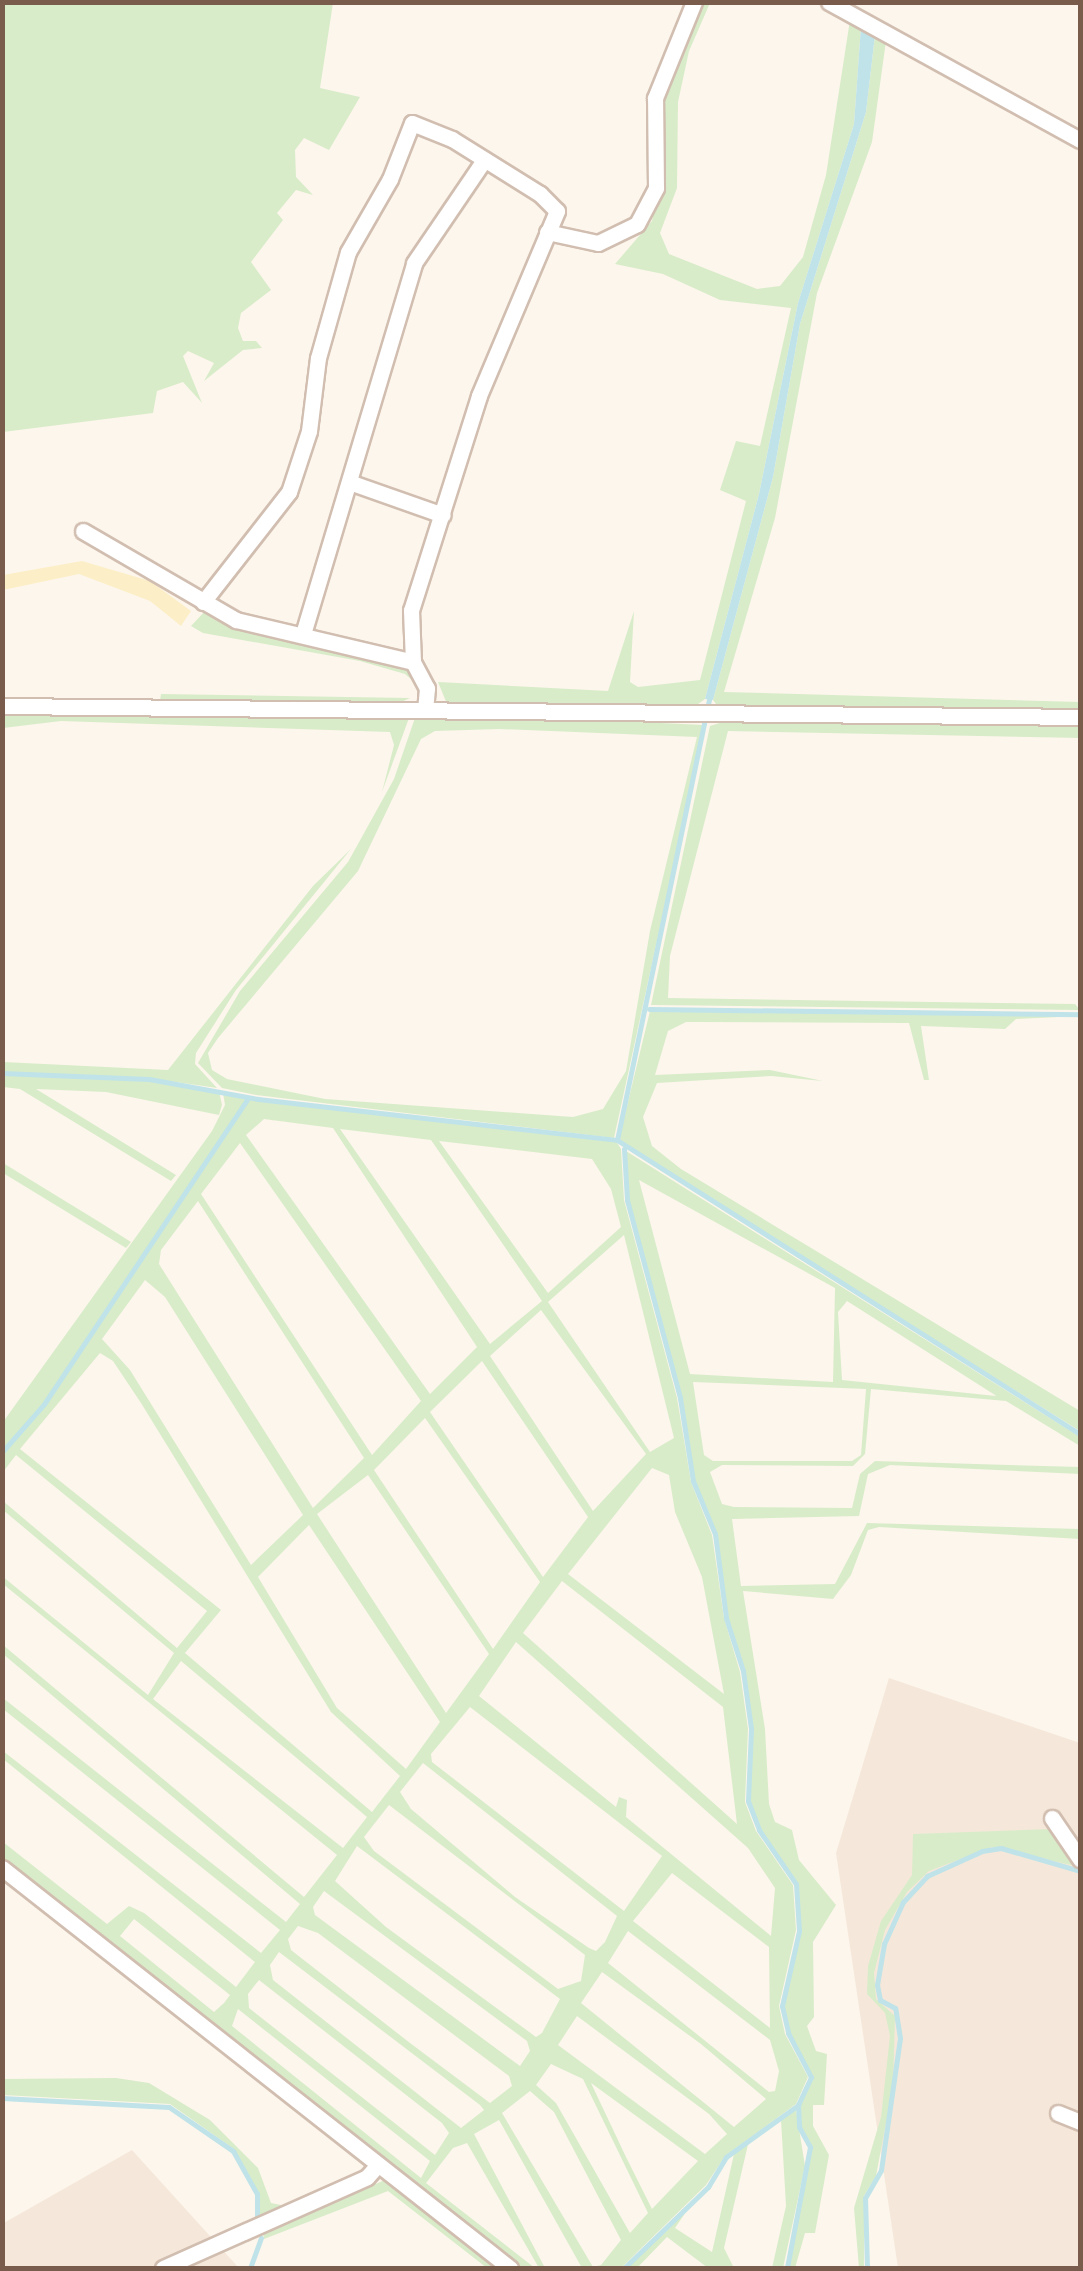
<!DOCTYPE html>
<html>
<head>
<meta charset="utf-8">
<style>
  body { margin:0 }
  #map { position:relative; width:1083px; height:2271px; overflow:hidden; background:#fdf6ec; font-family:Karla,sans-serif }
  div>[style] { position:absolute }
  .residential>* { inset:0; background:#f5e8da }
  .green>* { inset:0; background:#d8ecc9 }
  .sand>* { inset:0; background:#fcefc7 }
  .water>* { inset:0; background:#bfe3e8 }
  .stream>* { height:5px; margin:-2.5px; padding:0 2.5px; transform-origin:2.5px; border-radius:2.5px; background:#bfe3e8 }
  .roads { filter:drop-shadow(2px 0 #d1beb0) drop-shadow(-2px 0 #d1beb0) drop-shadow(0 2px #d1beb0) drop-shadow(0 -2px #d1beb0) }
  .minor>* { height:15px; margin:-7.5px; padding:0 7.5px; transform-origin:7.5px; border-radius:7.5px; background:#fff }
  span { translate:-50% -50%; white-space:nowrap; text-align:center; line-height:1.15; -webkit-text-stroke:10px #fffaf3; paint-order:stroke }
  .frame { position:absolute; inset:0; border:5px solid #7a5c4d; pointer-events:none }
</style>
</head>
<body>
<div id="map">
  <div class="residential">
    <i style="clip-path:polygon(889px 1678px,1080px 1743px,1080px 2268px,898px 2268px,836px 1853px)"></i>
    <i style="clip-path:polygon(132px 2150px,239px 2268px,3px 2268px,2px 2224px)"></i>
  </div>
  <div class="green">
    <i style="clip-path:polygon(3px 2px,333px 3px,320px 88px,360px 97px,329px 150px,304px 138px,295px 150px,296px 177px,313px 195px,296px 190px,277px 213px,283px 220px,251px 262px,271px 290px,241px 313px,238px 328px,243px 341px,256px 341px,262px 348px,243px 350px,204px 381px,214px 363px,188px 351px,183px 356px,202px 403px,183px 382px,157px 391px,153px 413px,3px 432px)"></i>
    <i style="clip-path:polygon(701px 3px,710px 3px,689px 51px,678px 102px,677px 188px,660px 233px,669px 254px,757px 289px,780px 286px,803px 257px,826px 175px,850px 20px,861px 26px,854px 124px,798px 303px,759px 494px,705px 699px,694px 707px,447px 704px,438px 682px,608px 691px,634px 611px,630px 682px,638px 687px,700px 680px,746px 501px,720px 490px,736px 441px,760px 446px,791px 308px,720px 300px,663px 274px,615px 264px,652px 221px,665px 154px,659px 99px)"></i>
    <i style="clip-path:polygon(875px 35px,886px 41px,872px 142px,817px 293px,775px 518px,724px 692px,1080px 702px,1080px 713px,720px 709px,713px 700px,773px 477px,800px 324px,866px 112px)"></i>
    <i style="clip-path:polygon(207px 609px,407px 668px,418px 685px,405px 674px,360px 661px,203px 633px,191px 626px)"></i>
    <i style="clip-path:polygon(161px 694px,410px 698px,399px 703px,160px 701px)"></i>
    <i style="clip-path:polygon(evenodd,417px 712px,704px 725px,614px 1138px,256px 1095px,222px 1088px,198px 1063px,240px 991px,348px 862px,394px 779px,417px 712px,499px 729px,697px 737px,650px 931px,626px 1071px,603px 1109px,573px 1117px,325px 1099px,227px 1079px,212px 1070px,208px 1053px,218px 1038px,358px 871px,421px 739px,435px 731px,499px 729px)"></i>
    <i style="clip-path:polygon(3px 713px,58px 715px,409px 718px,382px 792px,394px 745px,390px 732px,61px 721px,3px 728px)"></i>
    <i style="clip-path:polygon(723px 722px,1080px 725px,1080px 738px,728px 731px,670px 956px,668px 998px,1075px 1004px,1080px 1010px,651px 1005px,710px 726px)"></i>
    <i style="clip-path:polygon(351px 849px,236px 990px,196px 1053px,195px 1064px,217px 1088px,149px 1078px,3px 1072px,3px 1062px,168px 1070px,313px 886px)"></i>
    <i style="clip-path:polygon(650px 1011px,1080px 1016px,1016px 1019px,1005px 1029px,921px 1026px,929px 1080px,924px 1080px,909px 1023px,686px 1022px,668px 1031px,655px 1075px,770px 1070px,823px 1081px,771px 1076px,657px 1083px,643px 1117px,652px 1146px,681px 1169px,1080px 1411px,1080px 1431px,625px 1147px,619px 1139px)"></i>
    <i style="clip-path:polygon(3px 1075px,149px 1080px,219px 1091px,222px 1105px,219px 1115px,106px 1092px,36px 1089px,176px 1175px,171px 1181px,20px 1089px,3px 1087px)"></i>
    <i style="clip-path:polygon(223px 1093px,247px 1098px,228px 1135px,44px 1404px,3px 1450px,3px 1422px,212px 1131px,225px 1105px)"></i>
    <i style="clip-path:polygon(evenodd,249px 1099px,616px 1141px,621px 1149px,624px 1200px,677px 1398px,691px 1482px,712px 1535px,724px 1618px,740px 1672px,748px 1729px,745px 1802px,756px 1831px,793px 1885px,796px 1930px,779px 2006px,785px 2034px,808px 2077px,796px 2104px,725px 2156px,706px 2185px,621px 2268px,582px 2268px,499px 2120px,474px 2134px,545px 2268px,539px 2268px,467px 2143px,453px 2148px,426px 2183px,535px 2268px,518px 2268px,3px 1859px,3px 1842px,107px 1924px,129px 1906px,144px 1913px,236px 1987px,255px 1962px,3px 1759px,3px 1751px,261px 1953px,280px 1930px,3px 1709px,3px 1698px,286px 1922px,300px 1904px,3px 1654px,3px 1645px,304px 1897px,337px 1855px,3px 1584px,2px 1576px,148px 1695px,174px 1653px,3px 1510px,3px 1501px,177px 1648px,207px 1611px,16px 1455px,3px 1472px,3px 1454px,46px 1405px,249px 1099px,264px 1119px,333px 1128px,477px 1347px,430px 1394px,246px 1135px,264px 1119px,249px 1099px,340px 1129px,431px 1140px,542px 1301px,490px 1344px,340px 1129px,249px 1099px,439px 1141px,592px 1159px,611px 1189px,621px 1227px,548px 1293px,439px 1141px,249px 1099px,240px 1143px,421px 1401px,372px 1455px,201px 1194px,240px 1143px,249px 1099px,198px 1201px,364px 1458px,313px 1508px,159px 1264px,161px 1250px,198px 1201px,249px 1099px,624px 1235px,674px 1438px,650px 1452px,548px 1302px,624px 1235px,249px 1099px,145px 1280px,165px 1297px,303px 1515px,251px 1565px,130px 1370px,102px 1339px,145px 1280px,249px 1099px,541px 1310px,646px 1454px,593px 1511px,490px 1356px,541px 1310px,249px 1099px,100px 1353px,113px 1361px,141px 1403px,331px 1712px,400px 1776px,372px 1812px,185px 1653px,221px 1610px,20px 1449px,100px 1353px,249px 1099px,482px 1361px,588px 1517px,543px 1577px,430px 1412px,482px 1361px,249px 1099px,425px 1418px,540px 1582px,493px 1649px,374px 1470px,425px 1418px,249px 1099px,652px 1468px,669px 1475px,675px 1512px,702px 1577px,724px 1694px,568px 1574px,652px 1468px,249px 1099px,368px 1475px,489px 1654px,446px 1713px,317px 1514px,368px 1475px,249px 1099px,309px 1525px,440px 1722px,406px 1769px,337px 1708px,258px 1577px,309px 1525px,249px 1099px,562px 1581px,723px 1707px,737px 1824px,523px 1633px,562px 1581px,249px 1099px,516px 1642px,748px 1848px,775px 1888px,771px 1936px,626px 1817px,627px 1800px,619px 1797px,616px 1807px,479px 1696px,516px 1642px,249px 1099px,181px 1661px,367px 1817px,343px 1848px,153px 1699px,181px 1661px,249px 1099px,470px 1707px,662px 1856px,624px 1911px,432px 1762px,431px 1754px,470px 1707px,249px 1099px,423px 1763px,617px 1916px,605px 1942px,596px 1951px,589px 1948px,515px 1897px,411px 1809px,400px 1792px,423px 1763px,249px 1099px,389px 1805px,585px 1955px,581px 1981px,558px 1989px,374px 1851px,364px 1837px,389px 1805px,249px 1099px,357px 1846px,560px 1999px,542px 2033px,536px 2037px,386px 1927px,335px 1881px,357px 1846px,249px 1099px,672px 1873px,769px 1947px,770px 2028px,633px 1921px,672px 1873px,249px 1099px,324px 1891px,527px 2041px,530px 2051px,520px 2066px,315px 1915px,313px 1907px,324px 1891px,249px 1099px,134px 1919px,230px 1995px,224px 2003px,214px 2012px,120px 1936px,134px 1919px,249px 1099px,298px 1926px,318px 1933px,509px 2076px,512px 2086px,490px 2103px,410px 2043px,291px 1950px,288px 1939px,298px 1926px,249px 1099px,628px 1931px,770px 2040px,779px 2071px,775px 2091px,769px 2092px,608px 1963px,628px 1931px,249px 1099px,279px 1952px,480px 2105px,484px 2110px,461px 2128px,273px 1980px,270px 1965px,279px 1952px,249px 1099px,602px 1972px,701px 2044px,766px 2099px,734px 2127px,581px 2003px,602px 1972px,249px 1099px,259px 1980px,442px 2123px,449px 2133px,435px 2155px,249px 2008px,248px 1994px,259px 1980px,249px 1099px,238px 2009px,430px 2161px,421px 2178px,232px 2026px,238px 2009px,249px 1099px,577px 2016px,709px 2114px,727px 2134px,705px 2154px,558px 2045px,577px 2016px,249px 1099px,551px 2064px,583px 2079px,648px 2213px,630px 2233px,556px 2103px,536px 2085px,551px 2064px,249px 1099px,591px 2083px,698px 2161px,652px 2209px,626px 2157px,591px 2083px,249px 1099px,530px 2091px,554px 2112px,621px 2240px,601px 2265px,593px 2267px,502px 2113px,530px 2091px)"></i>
    <i style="clip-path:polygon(evenodd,626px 1151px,1080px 1437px,1080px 1446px,1006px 1401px,871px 1389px,865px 1454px,853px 1466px,722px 1465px,710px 1472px,722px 1504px,734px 1507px,852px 1508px,860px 1474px,875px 1461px,1080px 1467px,1080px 1474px,890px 1465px,868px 1474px,859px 1516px,732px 1519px,741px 1586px,835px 1584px,867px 1523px,1080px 1529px,1080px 1539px,879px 1527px,868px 1530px,851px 1575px,833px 1599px,743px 1591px,765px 1729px,769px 1804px,775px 1822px,792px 1830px,799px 1860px,836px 1905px,813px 1942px,814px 2017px,807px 2026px,816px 2051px,827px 2054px,824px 2105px,813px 2105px,813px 2126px,829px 2155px,815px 2233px,805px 2233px,795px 2268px,788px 2268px,811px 2147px,800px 2127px,800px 2106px,812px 2077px,789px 2033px,783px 2006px,800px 1931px,797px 1884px,760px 1829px,749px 1801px,753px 1729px,744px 1671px,728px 1617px,717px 1534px,695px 1480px,682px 1398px,628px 1200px,626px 1151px,639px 1180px,835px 1288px,833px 1382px,690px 1374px,639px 1180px,626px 1151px,847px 1301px,995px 1395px,996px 1396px,842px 1380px,838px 1312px,847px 1301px,626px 1151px,693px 1382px,866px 1389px,861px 1455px,852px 1461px,713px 1461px,704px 1455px,693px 1382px)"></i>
    <i style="clip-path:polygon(3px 1163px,101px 1223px,131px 1242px,126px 1248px,3px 1173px)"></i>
    <i style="clip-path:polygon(1052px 1829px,1080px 1867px,992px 1847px,929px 1871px,907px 1892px,885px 1930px,874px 1973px,876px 1999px,895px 2016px,893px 2086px,876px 2176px,864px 2196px,864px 2268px,859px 2268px,854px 2208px,881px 2117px,890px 2036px,885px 2013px,867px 1994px,868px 1966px,881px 1921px,912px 1875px,913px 1834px)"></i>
    <i style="clip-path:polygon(116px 2078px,149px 2083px,210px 2120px,258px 2168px,271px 2203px,291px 2207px,259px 2223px,259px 2194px,234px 2149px,170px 2104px,3px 2095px,3px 2079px)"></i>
    <i style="clip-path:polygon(796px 2110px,805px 2166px,783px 2268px,772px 2268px,786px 2206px,781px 2120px)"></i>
    <i style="clip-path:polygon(749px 2140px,724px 2248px,734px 2268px,708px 2268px,667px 2237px,637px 2268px,627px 2268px,692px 2203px,675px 2228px,712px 2252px,734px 2154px)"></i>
    <i style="clip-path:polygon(385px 2180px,388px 2182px,497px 2268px,487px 2268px,388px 2191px,264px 2239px,263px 2232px)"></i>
  </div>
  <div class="sand">
    <i style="clip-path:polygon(82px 561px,150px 581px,191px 611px,181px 626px,150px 601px,79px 574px,3px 590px,3px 575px)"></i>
  </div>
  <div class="water">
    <i style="clip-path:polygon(861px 26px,875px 35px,866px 112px,800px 324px,773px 477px,713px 700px,705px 699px,759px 494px,798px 303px,854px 124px)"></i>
  </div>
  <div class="stream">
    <i style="left:649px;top:1009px;width:431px;rotate:0.7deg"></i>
    <i style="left:2px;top:1073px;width:147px;rotate:2.3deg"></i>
    <i style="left:149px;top:1079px;width:111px;rotate:10.4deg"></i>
    <i style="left:258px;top:1099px;width:361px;rotate:6.5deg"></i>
    <i style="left:617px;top:1140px;width:548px;rotate:32.42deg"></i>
    <i style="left:617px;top:1140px;width:450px;rotate:-78.2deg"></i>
    <i style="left:624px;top:1149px;width:51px;rotate:86.6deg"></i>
    <i style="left:627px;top:1200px;width:205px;rotate:75deg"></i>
    <i style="left:680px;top:1398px;width:84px;rotate:81.1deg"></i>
    <i style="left:693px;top:1481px;width:57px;rotate:67.5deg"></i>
    <i style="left:715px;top:1534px;width:85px;rotate:82.5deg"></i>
    <i style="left:726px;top:1618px;width:56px;rotate:72.2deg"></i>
    <i style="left:743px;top:1671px;width:59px;rotate:82.1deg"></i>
    <i style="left:751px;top:1729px;width:72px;rotate:92.4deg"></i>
    <i style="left:748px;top:1801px;width:31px;rotate:69deg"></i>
    <i style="left:759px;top:1830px;width:65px;rotate:55.6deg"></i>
    <i style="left:796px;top:1884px;width:47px;rotate:86.3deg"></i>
    <i style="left:799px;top:1931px;width:77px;rotate:102.8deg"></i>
    <i style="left:782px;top:2006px;width:28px;rotate:77deg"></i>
    <i style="left:788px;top:2033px;width:50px;rotate:62.4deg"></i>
    <i style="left:811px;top:2077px;width:31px;rotate:115deg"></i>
    <i style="left:798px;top:2105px;width:22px;rotate:87deg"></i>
    <i style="left:799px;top:2127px;width:23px;rotate:61deg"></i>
    <i style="left:810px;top:2147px;width:123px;rotate:100.8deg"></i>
    <i style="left:2px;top:1452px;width:64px;rotate:-48.8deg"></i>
    <i style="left:44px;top:1404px;width:368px;rotate:-56.3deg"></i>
    <i style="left:2px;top:2098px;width:167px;rotate:3.1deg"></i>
    <i style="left:169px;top:2107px;width:78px;rotate:34.5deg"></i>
    <i style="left:233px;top:2151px;width:49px;rotate:60.8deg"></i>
    <i style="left:257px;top:2194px;width:27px;rotate:90deg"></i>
    <i style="left:250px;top:2268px;width:32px;rotate:-70deg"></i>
    <i style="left:624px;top:2268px;width:117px;rotate:-44deg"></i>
    <i style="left:708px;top:2187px;width:35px;rotate:-59deg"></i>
    <i style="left:726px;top:2157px;width:89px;rotate:-35.8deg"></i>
    <i style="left:867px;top:2268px;width:70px;rotate:-91.6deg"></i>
    <i style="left:865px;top:2198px;width:32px;rotate:-60deg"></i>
    <i style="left:881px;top:2170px;width:133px;rotate:-81.8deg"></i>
    <i style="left:900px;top:2038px;width:30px;rotate:-99deg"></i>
    <i style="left:895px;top:2008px;width:17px;rotate:-152deg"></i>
    <i style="left:880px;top:2000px;width:15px;rotate:-101deg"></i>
    <i style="left:877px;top:1985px;width:42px;rotate:-80.3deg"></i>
    <i style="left:884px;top:1944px;width:46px;rotate:-65.7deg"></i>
    <i style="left:903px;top:1902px;width:35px;rotate:-47deg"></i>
    <i style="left:927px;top:1876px;width:60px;rotate:-24.4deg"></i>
    <i style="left:982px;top:1851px;width:19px;rotate:-9deg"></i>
    <i style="left:1001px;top:1848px;width:82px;rotate:16.2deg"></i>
  </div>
  <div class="roads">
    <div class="minor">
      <i style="left:829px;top:2px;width:286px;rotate:28.8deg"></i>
      <i style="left:547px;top:232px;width:52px;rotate:12.2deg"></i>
      <i style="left:598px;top:243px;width:43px;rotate:-26deg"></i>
      <i style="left:637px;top:224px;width:41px;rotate:-62.2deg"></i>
      <i style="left:656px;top:188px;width:90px;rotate:-90.6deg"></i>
      <i style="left:655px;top:98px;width:104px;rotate:-67.9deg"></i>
      <i style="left:352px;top:483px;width:96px;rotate:19.4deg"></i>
      <i style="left:83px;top:531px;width:177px;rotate:30.2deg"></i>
      <i style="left:236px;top:620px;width:182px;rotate:13.3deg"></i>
      <i style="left:413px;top:662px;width:30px;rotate:62deg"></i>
      <i style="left:427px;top:688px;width:21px;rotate:95deg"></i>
      <i style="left:203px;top:602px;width:140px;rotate:-52deg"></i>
      <i style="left:289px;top:492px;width:64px;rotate:-71.8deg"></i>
      <i style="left:309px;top:431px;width:74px;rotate:-83deg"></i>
      <i style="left:318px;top:358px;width:110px;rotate:-74.2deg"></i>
      <i style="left:348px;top:252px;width:84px;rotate:-60.1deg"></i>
      <i style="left:390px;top:179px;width:60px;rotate:-68.6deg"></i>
      <i style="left:412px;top:123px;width:43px;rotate:21.8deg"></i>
      <i style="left:452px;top:139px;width:104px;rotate:32deg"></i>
      <i style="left:540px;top:194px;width:24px;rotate:45deg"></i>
      <i style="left:557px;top:211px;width:201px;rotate:112.9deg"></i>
      <i style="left:479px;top:396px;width:225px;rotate:107.6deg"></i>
      <i style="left:411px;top:610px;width:52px;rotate:87.8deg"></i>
      <i style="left:303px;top:634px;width:387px;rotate:-73.3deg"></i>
      <i style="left:414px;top:263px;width:125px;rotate:-55.8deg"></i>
      <i style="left:2px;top:706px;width:1078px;rotate:0.58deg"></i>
      <i style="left:1052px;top:1818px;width:50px;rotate:55.7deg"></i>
      <i style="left:2px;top:1868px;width:647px;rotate:38.22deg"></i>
      <i style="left:1058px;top:2113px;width:24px;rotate:22deg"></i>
      <i style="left:163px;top:2268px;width:223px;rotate:-24deg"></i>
      <i style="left:367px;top:2177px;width:15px;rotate:-48deg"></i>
    </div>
  </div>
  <div class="frame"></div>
</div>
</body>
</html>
